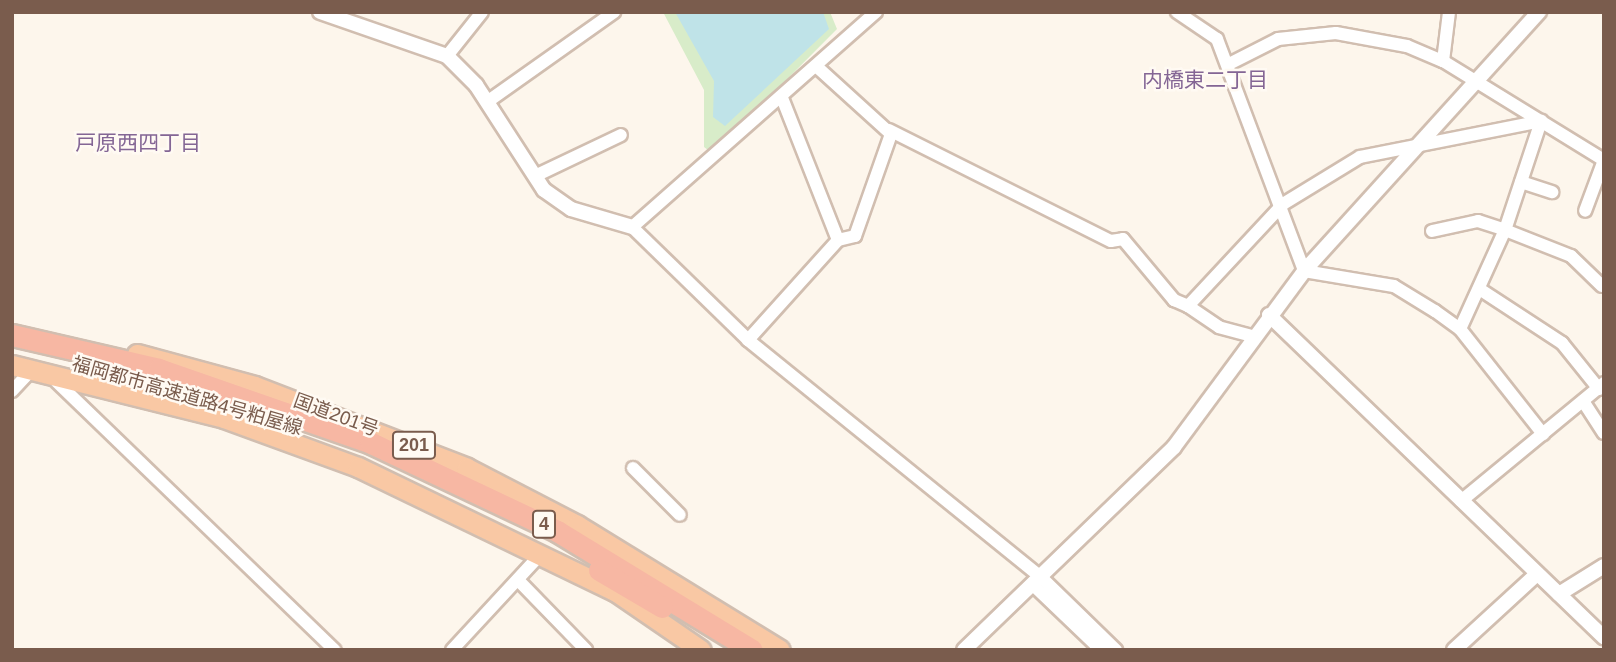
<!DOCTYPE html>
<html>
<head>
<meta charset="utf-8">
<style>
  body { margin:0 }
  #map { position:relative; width:1616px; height:662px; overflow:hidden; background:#fdf6ec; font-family:Arial,"Noto Sans JP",sans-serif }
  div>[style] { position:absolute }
  .green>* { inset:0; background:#d8ecc9 }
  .water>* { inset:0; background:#bfe3e8 }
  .roads { filter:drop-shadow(2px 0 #d1beb0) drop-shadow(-2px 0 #d1beb0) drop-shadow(0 2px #d1beb0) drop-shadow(0 -2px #d1beb0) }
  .minor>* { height:12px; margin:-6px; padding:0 6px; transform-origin:6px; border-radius:6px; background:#fff }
  .tertiary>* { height:14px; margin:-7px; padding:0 7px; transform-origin:7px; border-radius:7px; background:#fff }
  .trunk>* { height:19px; margin:-9.5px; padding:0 9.5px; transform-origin:9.5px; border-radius:9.5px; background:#f9c8a4 }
  .motorway>* { height:21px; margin:-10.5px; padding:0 10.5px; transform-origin:10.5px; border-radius:10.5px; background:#f7b7a3 }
  span { translate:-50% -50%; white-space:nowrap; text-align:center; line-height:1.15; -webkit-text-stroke:5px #fffaf3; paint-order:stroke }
  .shield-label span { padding:2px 5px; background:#fffaf3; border:2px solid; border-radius:5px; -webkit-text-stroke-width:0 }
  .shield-label { font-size:18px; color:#7a5c4d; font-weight:700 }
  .street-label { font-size:19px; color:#7a5c4d }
  .neighbourhood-label { font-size:21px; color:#846695 }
  .frame { position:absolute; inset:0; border:14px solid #7a5c4d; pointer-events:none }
</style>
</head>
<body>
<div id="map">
  <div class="green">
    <i style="clip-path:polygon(663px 12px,830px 12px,837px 29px,713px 154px,704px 147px,704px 90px)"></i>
  </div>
  <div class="water">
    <i style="clip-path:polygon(675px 12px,823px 12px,829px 29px,725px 126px,713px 117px,714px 81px)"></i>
  </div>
  <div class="roads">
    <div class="minor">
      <i style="left:876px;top:12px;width:325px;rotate:138.6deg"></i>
      <i style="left:632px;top:227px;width:162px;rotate:44.2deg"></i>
      <i style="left:748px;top:340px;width:377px;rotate:39deg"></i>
      <i style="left:1041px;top:577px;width:105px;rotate:44.2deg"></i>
      <i style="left:1177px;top:12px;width:48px;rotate:34deg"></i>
      <i style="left:1217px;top:39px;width:248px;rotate:69.4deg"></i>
      <i style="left:1304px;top:271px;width:91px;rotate:9.5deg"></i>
      <i style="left:1394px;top:286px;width:48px;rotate:31.4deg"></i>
      <i style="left:1435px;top:311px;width:31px;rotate:36deg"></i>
      <i style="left:1460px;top:329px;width:134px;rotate:51.7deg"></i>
      <i style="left:447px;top:56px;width:56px;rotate:-51.5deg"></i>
      <i style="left:1443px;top:61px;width:49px;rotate:-83deg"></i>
      <i style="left:1229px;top:64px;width:55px;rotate:-27deg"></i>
      <i style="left:1278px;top:39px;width:58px;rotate:-5.9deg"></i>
      <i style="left:1336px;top:33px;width:72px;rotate:10.4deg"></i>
      <i style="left:1407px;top:46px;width:39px;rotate:23deg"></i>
      <i style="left:1443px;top:61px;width:189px;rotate:31.6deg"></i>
      <i style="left:1604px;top:160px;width:54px;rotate:110.4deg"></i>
      <i style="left:816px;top:66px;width:101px;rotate:42.2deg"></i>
      <i style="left:891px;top:134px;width:108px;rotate:109.4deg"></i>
      <i style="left:855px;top:236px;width:17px;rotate:167deg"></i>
      <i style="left:487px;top:102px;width:156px;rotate:-35.3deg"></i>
      <i style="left:889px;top:130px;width:248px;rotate:26.6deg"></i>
      <i style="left:1111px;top:241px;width:12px;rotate:-9deg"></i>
      <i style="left:1123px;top:239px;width:80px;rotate:50.1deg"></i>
      <i style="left:1174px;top:300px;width:15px;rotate:23deg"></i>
      <i style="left:535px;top:176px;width:95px;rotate:-25.5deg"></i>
      <i style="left:1521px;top:182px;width:33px;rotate:18deg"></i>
      <i style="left:1432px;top:231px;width:47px;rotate:-12.3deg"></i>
      <i style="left:1478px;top:221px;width:28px;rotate:18deg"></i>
      <i style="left:1505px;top:230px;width:71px;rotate:21.5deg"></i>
      <i style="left:1571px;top:256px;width:43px;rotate:44.1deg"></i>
      <i style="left:1481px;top:290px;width:97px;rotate:33.2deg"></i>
      <i style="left:1562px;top:343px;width:59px;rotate:51.2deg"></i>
      <i style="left:1460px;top:329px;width:109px;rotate:-65.6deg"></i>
      <i style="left:1505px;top:230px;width:115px;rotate:-71.7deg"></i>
      <i style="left:1252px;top:336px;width:34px;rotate:-165deg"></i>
      <i style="left:1219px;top:327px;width:37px;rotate:-146deg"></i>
      <i style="left:1188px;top:306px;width:139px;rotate:-47deg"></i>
      <i style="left:1283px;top:204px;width:90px;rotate:-31.4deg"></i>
      <i style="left:1360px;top:157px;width:185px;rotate:-11.2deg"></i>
      <i style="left:748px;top:340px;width:135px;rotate:-48deg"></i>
      <i style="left:838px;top:240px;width:153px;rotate:-111.5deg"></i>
      <i style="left:57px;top:382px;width:386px;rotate:44deg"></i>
      <i style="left:12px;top:391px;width:23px;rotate:-47deg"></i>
      <i style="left:1583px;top:401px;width:38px;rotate:57deg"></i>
      <i style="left:633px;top:468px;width:66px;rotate:45deg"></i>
      <i style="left:1461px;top:501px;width:185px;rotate:-39.5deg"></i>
      <i style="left:518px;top:580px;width:98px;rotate:45.8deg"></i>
      <i style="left:1033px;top:585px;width:94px;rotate:43.7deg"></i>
      <i style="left:452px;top:650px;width:131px;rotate:-47.2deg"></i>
    </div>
    <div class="tertiary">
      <i style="left:320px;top:12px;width:134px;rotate:19.1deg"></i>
      <i style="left:447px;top:56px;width:41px;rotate:45deg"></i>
      <i style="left:476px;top:85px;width:125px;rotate:57.1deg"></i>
      <i style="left:544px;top:190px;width:33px;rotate:35deg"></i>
      <i style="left:571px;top:209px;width:64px;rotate:16.4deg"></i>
      <i style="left:1269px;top:315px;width:465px;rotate:43.9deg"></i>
      <i style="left:1559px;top:594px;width:53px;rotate:-31.9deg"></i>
      <i style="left:964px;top:650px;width:292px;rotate:-44deg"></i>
      <i style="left:1174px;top:447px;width:219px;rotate:-53.5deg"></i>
      <i style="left:1304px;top:271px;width:350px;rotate:-47.8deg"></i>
      <i style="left:1454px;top:650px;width:113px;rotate:-42.5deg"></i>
    </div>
    <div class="trunk">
      <i style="left:137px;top:354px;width:122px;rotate:15.2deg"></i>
      <i style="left:255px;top:386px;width:227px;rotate:21.1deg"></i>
      <i style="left:467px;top:468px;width:124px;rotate:27.4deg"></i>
      <i style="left:577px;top:525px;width:238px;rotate:31.6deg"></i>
      <i style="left:12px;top:365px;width:219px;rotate:14deg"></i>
      <i style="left:224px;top:418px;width:143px;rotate:20.1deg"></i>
      <i style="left:358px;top:467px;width:285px;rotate:25.8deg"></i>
      <i style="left:615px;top:591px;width:104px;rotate:34.5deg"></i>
    </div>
    <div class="motorway">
      <i style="left:12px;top:335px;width:151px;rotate:13deg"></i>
      <i style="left:159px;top:369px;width:225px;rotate:19.2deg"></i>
      <i style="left:371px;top:443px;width:206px;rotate:25.3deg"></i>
      <i style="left:557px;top:531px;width:228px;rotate:31.4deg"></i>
      <i style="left:599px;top:570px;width:73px;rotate:30.4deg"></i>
    </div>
  </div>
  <div class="shield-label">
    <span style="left:414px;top:445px">201</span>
    <span style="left:544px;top:524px">4</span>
  </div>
  <div class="street-label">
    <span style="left:187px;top:396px;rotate:16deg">福岡都市高速道路4号粕屋線</span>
    <span style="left:336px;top:415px;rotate:20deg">国道201号</span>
  </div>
  <div class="neighbourhood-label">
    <span style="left:1205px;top:80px">内橋東二丁目</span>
    <span style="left:138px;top:143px">戸原西四丁目</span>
  </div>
  <div class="frame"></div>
</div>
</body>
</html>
